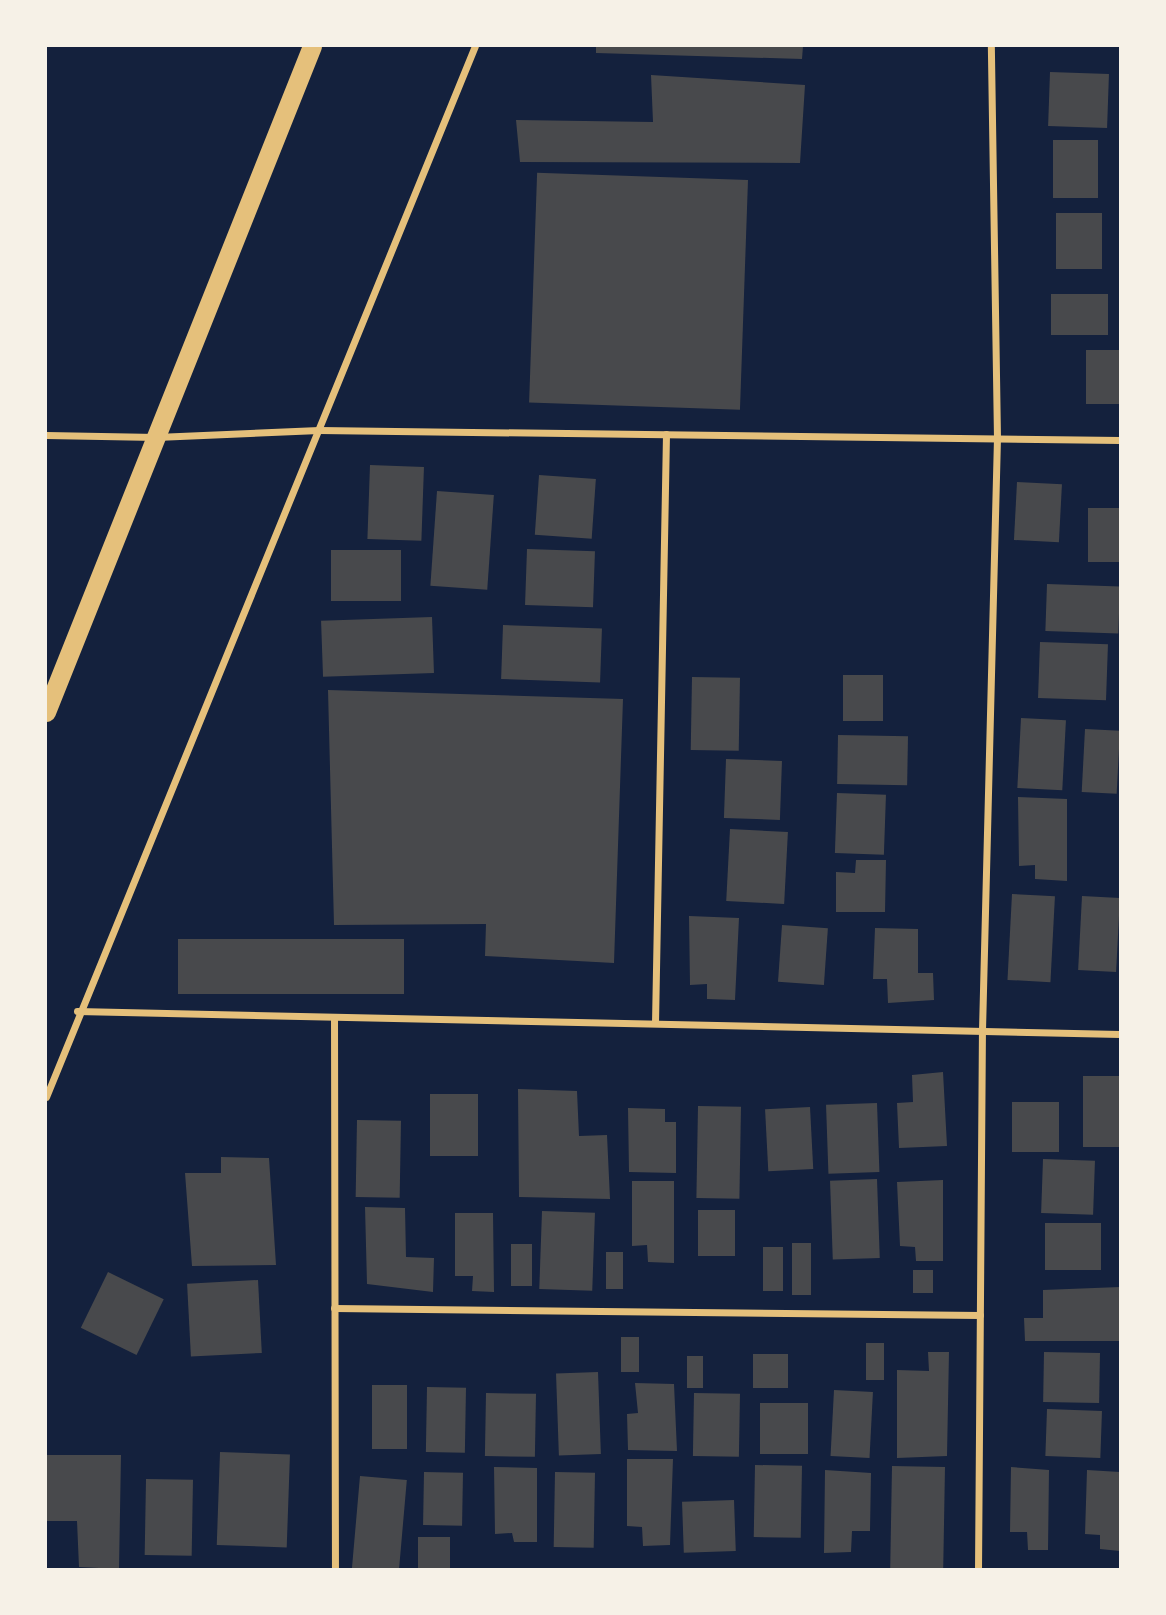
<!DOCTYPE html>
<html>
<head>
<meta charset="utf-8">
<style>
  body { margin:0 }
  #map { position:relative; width:1166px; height:1615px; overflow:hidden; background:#14213d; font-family:"Exo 2",sans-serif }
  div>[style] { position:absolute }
  .building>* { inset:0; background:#48494c; transform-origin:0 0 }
  .minor>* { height:7px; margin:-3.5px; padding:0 3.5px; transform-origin:3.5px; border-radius:3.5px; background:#e5c07b }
  .trunk>* { height:19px; margin:-9.5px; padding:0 9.5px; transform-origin:9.5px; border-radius:9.5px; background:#e5c07b }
  span { translate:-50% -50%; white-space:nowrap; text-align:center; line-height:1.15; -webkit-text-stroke:5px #f6f1e7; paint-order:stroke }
  .frame { position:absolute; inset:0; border:47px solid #f6f1e7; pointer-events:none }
</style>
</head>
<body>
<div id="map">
  <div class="building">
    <i style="clip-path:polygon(596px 46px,803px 46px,802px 59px,596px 53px)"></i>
    <i style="left:1050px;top:72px;width:59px;height:54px;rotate:2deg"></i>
    <i style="clip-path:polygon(651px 75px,805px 85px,800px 163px,520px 162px,516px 120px,653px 122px)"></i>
    <i style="left:1053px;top:140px;width:45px;height:58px"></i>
    <i style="left:748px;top:180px;width:230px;height:211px;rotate:92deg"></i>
    <i style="left:1056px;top:213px;width:46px;height:56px"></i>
    <i style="left:1051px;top:294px;width:57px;height:41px"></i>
    <i style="left:1086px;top:350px;width:34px;height:54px"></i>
    <i style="left:370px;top:465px;width:54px;height:74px;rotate:2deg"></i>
    <i style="left:539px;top:475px;width:57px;height:60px;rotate:4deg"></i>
    <i style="left:1017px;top:482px;width:45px;height:58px;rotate:3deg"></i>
    <i style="left:437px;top:491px;width:57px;height:95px;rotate:4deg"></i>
    <i style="left:1120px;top:508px;width:54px;height:32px;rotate:90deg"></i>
    <i style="left:527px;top:549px;width:68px;height:56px;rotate:2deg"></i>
    <i style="left:331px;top:550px;width:70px;height:51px"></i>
    <i style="left:1047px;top:584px;width:73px;height:47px;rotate:2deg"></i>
    <i style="left:432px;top:617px;width:56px;height:111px;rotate:88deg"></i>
    <i style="left:503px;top:625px;width:99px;height:54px;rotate:2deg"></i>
    <i style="left:1040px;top:642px;width:68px;height:56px;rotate:2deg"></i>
    <i style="left:843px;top:675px;width:40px;height:46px"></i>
    <i style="left:692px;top:677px;width:48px;height:73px;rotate:1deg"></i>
    <i style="clip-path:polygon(328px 690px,623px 699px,614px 963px,485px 956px,486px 924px,334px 925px)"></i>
    <i style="left:1021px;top:718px;width:45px;height:70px;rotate:3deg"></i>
    <i style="left:1085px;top:729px;width:35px;height:63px;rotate:3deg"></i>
    <i style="left:838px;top:735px;width:70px;height:49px;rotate:1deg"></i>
    <i style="left:726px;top:759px;width:56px;height:59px;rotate:2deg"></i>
    <i style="left:837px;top:793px;width:49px;height:60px;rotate:2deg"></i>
    <i style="clip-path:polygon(1018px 797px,1067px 799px,1067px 881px,1035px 879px,1035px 865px,1019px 866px)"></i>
    <i style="left:730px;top:829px;width:58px;height:72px;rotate:3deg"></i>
    <i style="clip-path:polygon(856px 860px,886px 860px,885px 912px,836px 912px,836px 872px,855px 873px)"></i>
    <i style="left:1012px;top:894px;width:43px;height:86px;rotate:3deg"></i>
    <i style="left:1082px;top:896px;width:38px;height:74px;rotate:3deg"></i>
    <i style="clip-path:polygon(689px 916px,739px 918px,735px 1000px,707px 999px,707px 984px,690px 985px)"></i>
    <i style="left:782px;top:925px;width:46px;height:57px;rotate:4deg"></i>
    <i style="clip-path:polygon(875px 928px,918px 929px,918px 973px,933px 973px,934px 1000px,888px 1003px,887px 979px,873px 979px)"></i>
    <i style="left:178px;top:939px;width:226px;height:55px"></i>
    <i style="clip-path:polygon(943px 1072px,947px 1146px,899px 1148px,897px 1103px,913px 1102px,912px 1075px)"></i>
    <i style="left:1120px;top:1076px;width:71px;height:37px;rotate:90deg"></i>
    <i style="clip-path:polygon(518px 1089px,577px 1091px,579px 1136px,607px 1135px,610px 1199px,519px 1197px)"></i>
    <i style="left:430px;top:1094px;width:48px;height:62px"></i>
    <i style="left:1012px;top:1102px;width:47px;height:50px"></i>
    <i style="left:877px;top:1103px;width:69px;height:51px;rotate:88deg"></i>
    <i style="left:698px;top:1106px;width:43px;height:92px;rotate:1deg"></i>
    <i style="left:810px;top:1107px;width:62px;height:45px;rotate:87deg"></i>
    <i style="clip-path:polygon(628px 1108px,665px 1109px,665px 1122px,676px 1122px,676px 1173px,629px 1172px)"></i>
    <i style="left:357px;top:1120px;width:44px;height:77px;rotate:1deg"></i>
    <i style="clip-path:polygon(221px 1157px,269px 1158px,276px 1265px,192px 1266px,185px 1173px,221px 1173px)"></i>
    <i style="left:1043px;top:1159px;width:52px;height:54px;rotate:2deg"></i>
    <i style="left:877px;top:1179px;width:79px;height:47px;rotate:88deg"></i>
    <i style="clip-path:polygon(943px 1180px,943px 1261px,916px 1261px,915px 1247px,900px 1246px,897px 1182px)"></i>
    <i style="clip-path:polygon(632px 1181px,674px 1181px,674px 1263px,648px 1262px,647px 1245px,632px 1246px)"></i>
    <i style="clip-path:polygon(365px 1207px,405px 1208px,406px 1257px,434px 1258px,433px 1292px,367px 1284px)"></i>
    <i style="left:698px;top:1210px;width:37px;height:46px"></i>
    <i style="left:542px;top:1211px;width:53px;height:78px;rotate:2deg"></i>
    <i style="clip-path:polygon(455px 1213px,493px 1213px,494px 1292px,472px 1291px,473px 1276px,455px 1276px)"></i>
    <i style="left:1045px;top:1223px;width:56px;height:47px"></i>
    <i style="left:792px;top:1243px;width:19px;height:52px"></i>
    <i style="left:532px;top:1244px;width:42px;height:21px;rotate:90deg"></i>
    <i style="left:763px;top:1247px;width:20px;height:44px"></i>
    <i style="left:606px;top:1252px;width:17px;height:37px"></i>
    <i style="left:913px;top:1270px;width:20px;height:23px"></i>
    <i style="left:108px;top:1272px;width:62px;height:62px;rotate:26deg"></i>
    <i style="left:258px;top:1280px;width:73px;height:71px;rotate:87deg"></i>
    <i style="clip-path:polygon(1120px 1287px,1120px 1341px,1025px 1341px,1024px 1318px,1043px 1318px,1043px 1290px)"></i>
    <i style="left:621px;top:1337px;width:18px;height:35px"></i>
    <i style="left:866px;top:1343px;width:18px;height:37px"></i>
    <i style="clip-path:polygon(928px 1352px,949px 1352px,947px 1456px,897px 1458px,897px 1370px,929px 1371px)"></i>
    <i style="left:1044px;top:1352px;width:56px;height:50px;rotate:1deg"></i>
    <i style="left:753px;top:1354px;width:35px;height:34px"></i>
    <i style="left:687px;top:1356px;width:16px;height:32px"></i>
    <i style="left:598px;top:1372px;width:82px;height:42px;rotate:88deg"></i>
    <i style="clip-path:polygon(635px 1383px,674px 1384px,677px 1451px,628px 1450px,627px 1414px,638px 1413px)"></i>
    <i style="left:372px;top:1385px;width:35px;height:64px"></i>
    <i style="left:427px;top:1387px;width:39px;height:65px;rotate:1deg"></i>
    <i style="left:834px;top:1390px;width:39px;height:66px;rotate:3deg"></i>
    <i style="left:486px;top:1393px;width:50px;height:63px;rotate:1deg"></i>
    <i style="left:694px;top:1393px;width:46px;height:63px;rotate:1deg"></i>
    <i style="left:760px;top:1403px;width:48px;height:51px"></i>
    <i style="left:1047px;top:1409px;width:55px;height:47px;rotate:2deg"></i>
    <i style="left:220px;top:1452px;width:70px;height:93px;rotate:2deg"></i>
    <i style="clip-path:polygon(46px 1455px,121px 1455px,119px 1569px,79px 1567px,77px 1521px,46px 1521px)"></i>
    <i style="clip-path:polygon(627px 1459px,673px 1459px,670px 1545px,643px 1546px,642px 1527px,627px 1526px)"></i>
    <i style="left:755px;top:1465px;width:47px;height:72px;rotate:1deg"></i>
    <i style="left:892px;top:1466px;width:53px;height:103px;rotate:1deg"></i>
    <i style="clip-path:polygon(494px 1467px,537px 1468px,537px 1542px,514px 1542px,512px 1533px,495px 1534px)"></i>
    <i style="clip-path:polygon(1011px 1467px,1049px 1470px,1048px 1550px,1028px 1550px,1027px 1532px,1010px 1532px)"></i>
    <i style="clip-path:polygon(825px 1470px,871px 1473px,870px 1531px,852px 1531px,851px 1552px,824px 1553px)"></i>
    <i style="clip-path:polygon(1087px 1470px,1120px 1472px,1120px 1551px,1100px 1549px,1100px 1535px,1085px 1534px)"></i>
    <i style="left:424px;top:1472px;width:39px;height:53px;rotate:1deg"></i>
    <i style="left:555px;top:1472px;width:40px;height:75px;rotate:1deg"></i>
    <i style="left:360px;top:1476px;width:47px;height:94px;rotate:5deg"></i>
    <i style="left:146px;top:1479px;width:47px;height:76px;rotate:1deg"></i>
    <i style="left:734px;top:1500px;width:51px;height:52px;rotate:88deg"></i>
    <i style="left:418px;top:1537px;width:32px;height:33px"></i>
  </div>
  <div class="minor">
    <i style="left:46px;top:435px;width:110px;rotate:1deg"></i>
    <i style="left:156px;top:437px;width:163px;rotate:-2.5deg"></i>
    <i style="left:319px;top:430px;width:801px;rotate:0.72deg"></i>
    <i style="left:77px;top:1011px;width:1043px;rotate:1.26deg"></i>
    <i style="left:334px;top:1017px;width:553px;rotate:89.9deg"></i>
    <i style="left:655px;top:1023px;width:589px;rotate:-88.93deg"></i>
    <i style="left:46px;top:1097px;width:1135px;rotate:-67.8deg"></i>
    <i style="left:334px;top:1308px;width:646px;rotate:0.62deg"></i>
    <i style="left:978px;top:1570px;width:540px;rotate:-89.58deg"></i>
    <i style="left:982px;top:1030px;width:592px;rotate:-88.55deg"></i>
    <i style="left:997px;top:438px;width:392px;rotate:-90.9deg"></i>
  </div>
  <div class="trunk">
    <i style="left:46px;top:712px;width:717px;rotate:-68.23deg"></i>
  </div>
  <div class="frame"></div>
</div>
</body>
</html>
